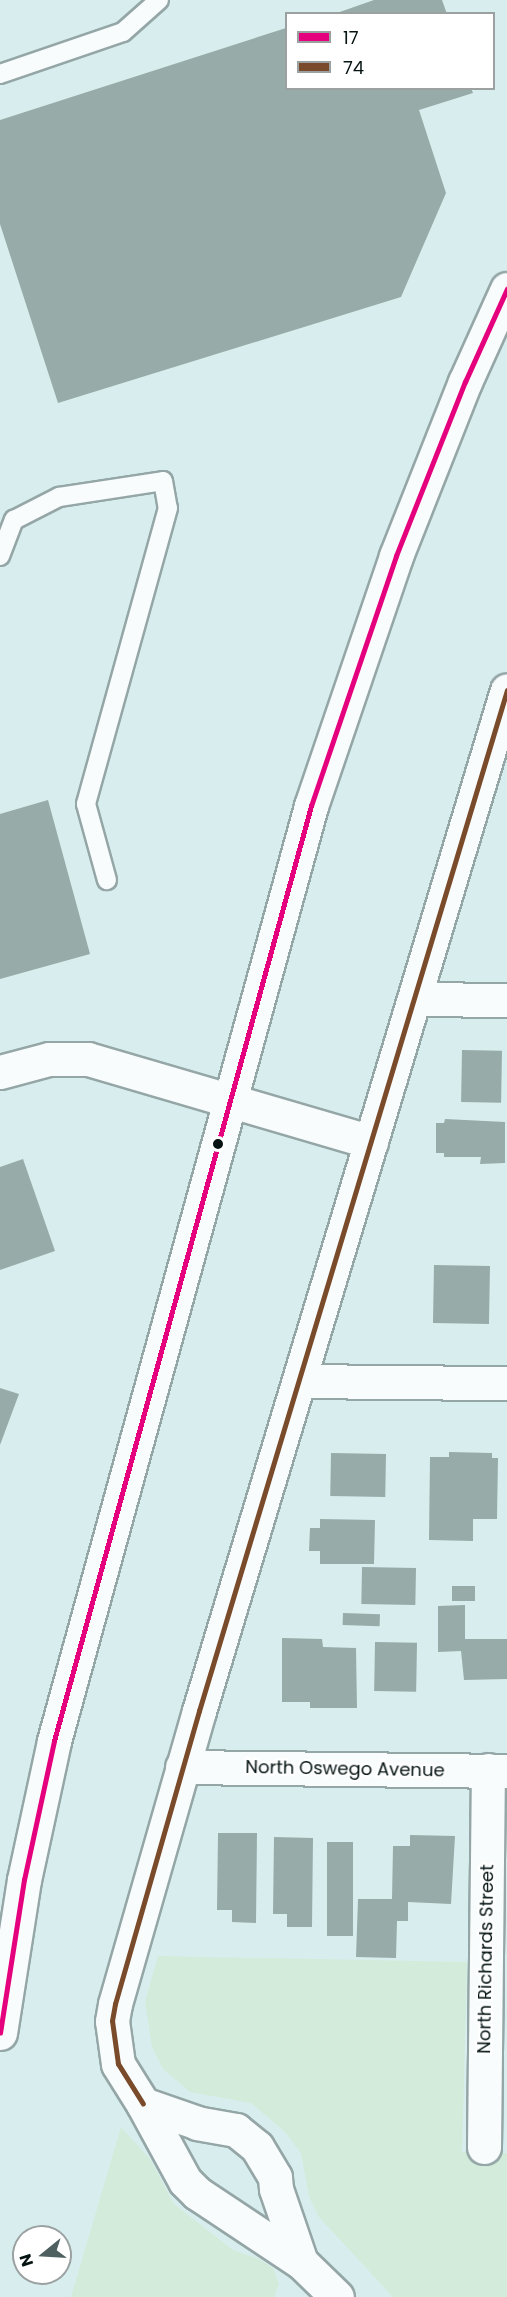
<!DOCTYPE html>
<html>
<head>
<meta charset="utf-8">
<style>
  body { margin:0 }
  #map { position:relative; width:507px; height:2297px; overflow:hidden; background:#d8eeee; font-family:Poppins,sans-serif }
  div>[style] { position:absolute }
  .green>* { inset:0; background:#d2ebda }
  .building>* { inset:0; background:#97aba8; transform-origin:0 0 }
  .roads { filter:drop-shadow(2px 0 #95a6a7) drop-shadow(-2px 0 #95a6a7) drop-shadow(0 2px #95a6a7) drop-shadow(0 -2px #95a6a7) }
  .lane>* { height:18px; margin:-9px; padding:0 9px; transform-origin:9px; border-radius:9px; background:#f9fcfc }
  .street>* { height:33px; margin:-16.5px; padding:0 16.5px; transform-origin:16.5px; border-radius:16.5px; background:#f9fcfc }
  .secondary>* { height:33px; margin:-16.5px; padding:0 16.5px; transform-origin:16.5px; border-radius:16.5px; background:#f9fcfc }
  .bus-1>* { height:4.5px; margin:-2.25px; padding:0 2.25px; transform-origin:2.25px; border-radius:2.25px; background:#e5007d }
  .bus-2>* { height:4.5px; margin:-2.25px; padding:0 2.25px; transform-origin:2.25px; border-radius:2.25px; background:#7a4b2a }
  .dots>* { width:16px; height:16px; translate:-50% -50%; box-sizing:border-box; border:3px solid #fff; border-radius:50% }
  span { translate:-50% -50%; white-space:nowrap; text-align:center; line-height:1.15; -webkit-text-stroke:4.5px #fff; paint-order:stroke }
  .street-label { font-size:18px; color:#051313 }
  .legend { position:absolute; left:285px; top:12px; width:210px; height:78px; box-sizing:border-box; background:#fff; border:2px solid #9ba1a1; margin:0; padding:8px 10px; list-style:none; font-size:18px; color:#051313 }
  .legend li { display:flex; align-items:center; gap:12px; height:30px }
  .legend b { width:30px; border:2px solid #9ba1a1 }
  .north { position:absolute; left:12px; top:2225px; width:60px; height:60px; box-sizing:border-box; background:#fff; border:2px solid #9ba1a1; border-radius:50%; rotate:252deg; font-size:16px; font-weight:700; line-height:24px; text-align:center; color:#051313 }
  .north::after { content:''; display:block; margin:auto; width:21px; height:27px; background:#4f6060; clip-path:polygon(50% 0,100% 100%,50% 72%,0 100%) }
</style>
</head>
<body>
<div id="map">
  <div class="green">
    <i style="clip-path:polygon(158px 1956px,467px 1962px,462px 2152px,507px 2153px,507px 2297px,393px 2297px,319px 2217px,309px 2197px,301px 2153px,285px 2132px,251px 2103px,190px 2092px,163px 2069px,152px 2047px,145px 2002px)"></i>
    <i style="clip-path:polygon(121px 2127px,150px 2159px,174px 2204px,233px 2250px,259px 2259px,273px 2268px,279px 2284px,274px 2297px,71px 2297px)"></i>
  </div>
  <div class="building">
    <i style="clip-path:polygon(374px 0,442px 0,447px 14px,334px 14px)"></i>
    <i style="clip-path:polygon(286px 28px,286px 88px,471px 88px,473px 93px,419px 110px,446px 193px,401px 297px,58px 403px,0 224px,0 120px)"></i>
    <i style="clip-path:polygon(48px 800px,90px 954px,0 979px,0 814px)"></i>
    <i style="left:462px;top:1050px;width:40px;height:52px;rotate:1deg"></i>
    <i style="clip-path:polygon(445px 1119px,505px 1122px,505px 1163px,480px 1164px,481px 1157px,444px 1157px,444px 1153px,436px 1153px,436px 1123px,444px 1123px)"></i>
    <i style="clip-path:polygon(23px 1159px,55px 1251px,0 1270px,0 1167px)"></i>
    <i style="left:434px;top:1265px;width:56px;height:58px;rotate:1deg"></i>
    <i style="clip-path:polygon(0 1388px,19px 1394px,0 1445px)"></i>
    <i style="clip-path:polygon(449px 1452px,492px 1453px,492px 1458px,498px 1458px,497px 1519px,473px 1519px,473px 1541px,429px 1540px,430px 1457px,449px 1457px)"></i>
    <i style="left:331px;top:1453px;width:55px;height:43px;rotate:1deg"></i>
    <i style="clip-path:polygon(320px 1519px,375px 1520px,374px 1564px,320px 1564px,320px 1551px,309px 1551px,310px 1528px,320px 1528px)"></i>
    <i style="left:362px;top:1567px;width:54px;height:37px;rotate:1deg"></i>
    <i style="left:452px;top:1586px;width:23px;height:15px"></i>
    <i style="clip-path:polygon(465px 1605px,465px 1639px,507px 1639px,507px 1679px,464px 1680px,461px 1651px,438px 1652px,438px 1606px)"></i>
    <i style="left:343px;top:1613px;width:37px;height:12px;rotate:2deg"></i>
    <i style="clip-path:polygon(282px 1638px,322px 1639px,323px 1647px,356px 1648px,357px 1708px,310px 1708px,310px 1702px,282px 1702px)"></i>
    <i style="left:375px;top:1642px;width:42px;height:49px;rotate:1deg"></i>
    <i style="clip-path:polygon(218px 1833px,257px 1833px,256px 1923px,232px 1922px,232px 1910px,217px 1910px)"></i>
    <i style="clip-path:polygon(410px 1835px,455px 1836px,451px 1904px,408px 1902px,408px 1921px,397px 1921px,396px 1958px,356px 1957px,358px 1899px,392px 1899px,393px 1846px,410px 1846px)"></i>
    <i style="clip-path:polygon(274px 1837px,313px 1838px,312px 1927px,287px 1927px,287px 1914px,273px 1914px)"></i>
    <i style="left:327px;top:1842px;width:26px;height:94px"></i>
  </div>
  <div class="roads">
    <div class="lane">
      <i style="left:0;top:74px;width:130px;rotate:-18.9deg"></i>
      <i style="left:123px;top:32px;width:48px;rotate:-41.6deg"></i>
      <i style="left:0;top:556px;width:39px;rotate:-69deg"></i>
      <i style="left:14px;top:520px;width:51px;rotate:-27.1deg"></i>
      <i style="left:59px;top:497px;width:105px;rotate:-8.7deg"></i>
      <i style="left:163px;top:481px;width:27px;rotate:80deg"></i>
      <i style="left:168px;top:508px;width:307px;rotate:105.5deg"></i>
      <i style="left:86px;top:804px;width:79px;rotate:74.6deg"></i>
    </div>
    <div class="street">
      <i style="left:414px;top:999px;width:93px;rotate:0.6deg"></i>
      <i style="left:0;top:1072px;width:51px;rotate:-14.9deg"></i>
      <i style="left:49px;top:1059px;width:39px"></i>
      <i style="left:88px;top:1059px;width:295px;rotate:16.3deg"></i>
      <i style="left:299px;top:1381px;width:208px;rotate:0.6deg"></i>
      <i style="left:182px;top:1767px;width:325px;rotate:0.7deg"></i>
      <i style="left:143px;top:2104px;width:47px;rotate:-122deg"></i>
      <i style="left:118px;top:2064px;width:43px;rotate:-97.9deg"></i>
      <i style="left:112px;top:2021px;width:17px;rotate:-80deg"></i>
      <i style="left:115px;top:2004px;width:305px;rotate:-74deg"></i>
      <i style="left:199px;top:1711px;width:1066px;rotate:-73.21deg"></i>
      <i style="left:484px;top:2147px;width:377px;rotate:-89.4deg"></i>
      <i style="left:301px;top:2262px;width:77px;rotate:-108.9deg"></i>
      <i style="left:276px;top:2189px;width:12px;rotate:-95deg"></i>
      <i style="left:275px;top:2177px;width:35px;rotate:-121deg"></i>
      <i style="left:257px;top:2147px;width:27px;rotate:-141deg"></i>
      <i style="left:236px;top:2130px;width:39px;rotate:-170deg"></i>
      <i style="left:198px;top:2123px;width:58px;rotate:-160.9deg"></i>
      <i style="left:143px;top:2104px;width:88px;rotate:61.4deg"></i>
      <i style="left:185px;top:2181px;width:17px;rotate:45deg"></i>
      <i style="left:197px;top:2193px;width:125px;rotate:33.6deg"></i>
      <i style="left:301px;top:2262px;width:50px;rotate:44.2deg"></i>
    </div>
    <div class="secondary">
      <i style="left:0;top:2033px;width:155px;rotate:-81.1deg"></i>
      <i style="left:24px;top:1880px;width:142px;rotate:-77.8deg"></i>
      <i style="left:54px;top:1741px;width:970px;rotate:-74.63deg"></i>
      <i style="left:311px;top:806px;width:264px;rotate:-71.2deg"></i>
      <i style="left:396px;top:556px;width:187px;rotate:-68.4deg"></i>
      <i style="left:465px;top:382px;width:102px;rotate:-65.7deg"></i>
    </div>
  </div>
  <div class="bus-1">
    <i style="left:0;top:2033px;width:155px;rotate:-81.1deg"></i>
    <i style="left:24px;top:1880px;width:142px;rotate:-77.8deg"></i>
    <i style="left:54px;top:1741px;width:970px;rotate:-74.63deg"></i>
    <i style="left:311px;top:806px;width:264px;rotate:-71.2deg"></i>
    <i style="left:396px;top:556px;width:187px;rotate:-68.4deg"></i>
    <i style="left:465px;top:382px;width:102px;rotate:-65.7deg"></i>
  </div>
  <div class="bus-2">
    <i style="left:143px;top:2104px;width:47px;rotate:-122deg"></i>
    <i style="left:118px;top:2064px;width:43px;rotate:-97.9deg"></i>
    <i style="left:112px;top:2021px;width:17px;rotate:-80deg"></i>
    <i style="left:115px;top:2004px;width:305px;rotate:-74deg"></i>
    <i style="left:199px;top:1711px;width:1066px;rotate:-73.21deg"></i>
  </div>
  <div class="dots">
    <i style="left:218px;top:1144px;background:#051313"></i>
  </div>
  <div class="street-label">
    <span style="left:345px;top:1769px;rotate:1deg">North Oswego Avenue</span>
    <span style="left:486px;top:1959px;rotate:-89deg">North Richards Street</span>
  </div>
  <ul class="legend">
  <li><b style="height:8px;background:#e5007d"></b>17</li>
  <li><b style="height:8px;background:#7a4b2a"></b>74</li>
  </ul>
  <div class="north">N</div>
</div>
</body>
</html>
